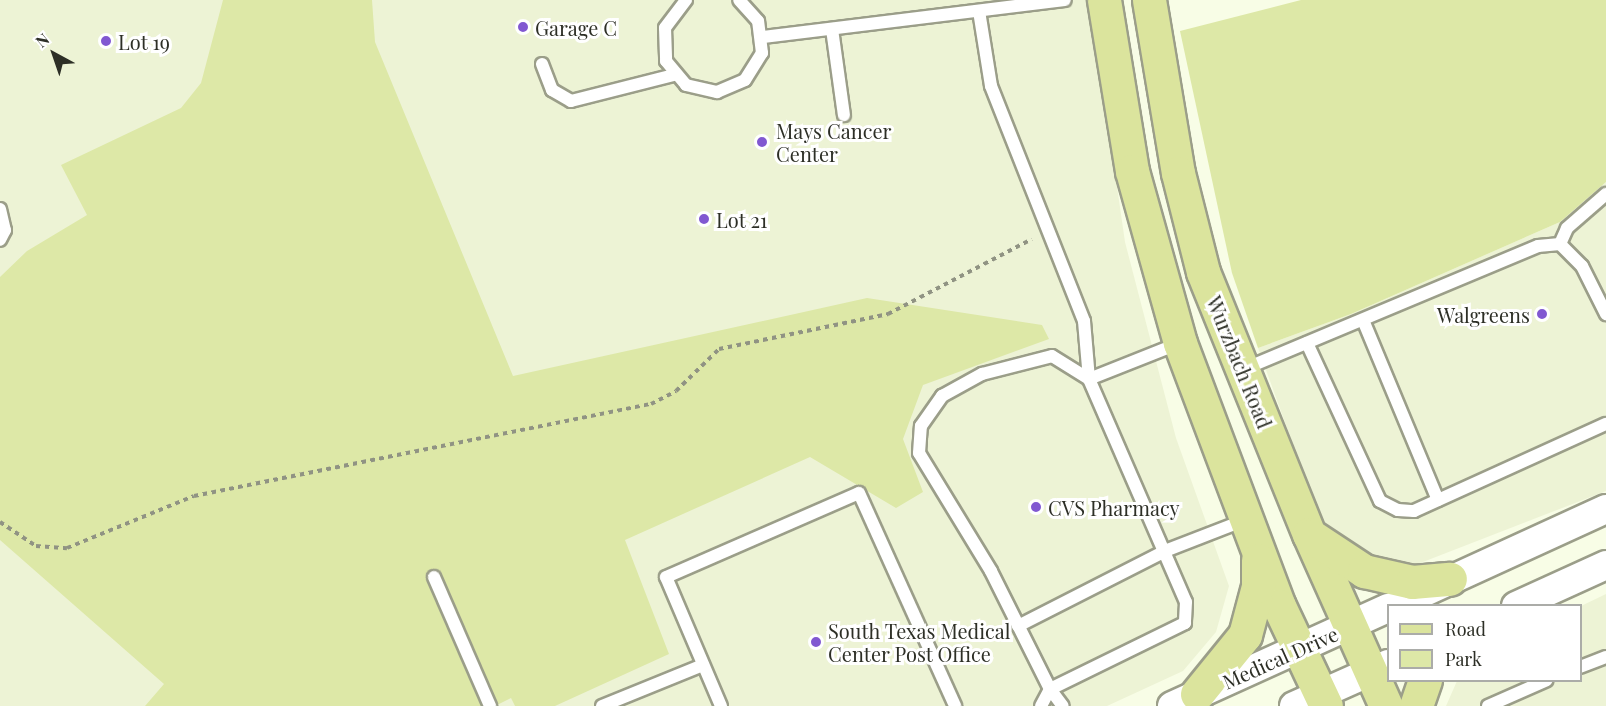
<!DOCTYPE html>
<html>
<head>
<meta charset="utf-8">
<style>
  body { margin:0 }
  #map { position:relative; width:1606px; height:706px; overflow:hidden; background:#f8fde6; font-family:"Playfair Display",serif }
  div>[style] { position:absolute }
  .built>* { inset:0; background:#edf3d5 }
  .green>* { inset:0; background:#dde8a7 }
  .path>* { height:4px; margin-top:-2px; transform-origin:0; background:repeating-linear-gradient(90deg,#909383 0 4.5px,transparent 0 9px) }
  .roads { filter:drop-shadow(2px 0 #9b9e89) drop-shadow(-2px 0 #9b9e89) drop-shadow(0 2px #9b9e89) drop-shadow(0 -2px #9b9e89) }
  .service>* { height:12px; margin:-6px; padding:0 6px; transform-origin:6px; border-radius:6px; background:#fff }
  .tertiary>* { height:28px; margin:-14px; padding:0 14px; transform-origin:14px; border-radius:14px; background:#fff }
  .primary>* { height:33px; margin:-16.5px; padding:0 16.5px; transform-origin:16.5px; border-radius:16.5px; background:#dbe49d }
  .dots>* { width:16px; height:16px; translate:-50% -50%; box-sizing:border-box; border:3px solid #fff; border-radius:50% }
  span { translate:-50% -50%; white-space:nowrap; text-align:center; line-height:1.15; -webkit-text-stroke:6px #fff; paint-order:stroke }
  .poi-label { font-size:20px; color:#2d2f26 }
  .left { translate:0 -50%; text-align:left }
  .right { translate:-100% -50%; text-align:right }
  .street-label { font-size:20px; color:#2d2f26 }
  .legend { position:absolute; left:1387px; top:604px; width:195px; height:78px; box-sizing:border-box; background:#fff; border:2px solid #abaca8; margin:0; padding:8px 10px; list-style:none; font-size:18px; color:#2d2f26 }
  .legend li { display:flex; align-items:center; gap:12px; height:30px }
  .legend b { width:30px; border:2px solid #abaca8 }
  .north { position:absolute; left:24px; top:24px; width:60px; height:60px; -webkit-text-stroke:4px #fff; paint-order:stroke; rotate:320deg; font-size:16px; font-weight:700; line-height:24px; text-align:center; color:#2d2f26 }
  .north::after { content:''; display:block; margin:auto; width:21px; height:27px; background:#2d2f26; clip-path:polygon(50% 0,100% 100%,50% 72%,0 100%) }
</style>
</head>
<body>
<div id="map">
  <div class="built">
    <i style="clip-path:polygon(0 0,1090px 0,1125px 242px,1176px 438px,1229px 586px,1216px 632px,1183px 671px,1107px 706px,0 706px)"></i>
    <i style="clip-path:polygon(1606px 182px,1606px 491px,1410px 567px,1386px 567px,1324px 530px,1258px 348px,1351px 314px,1560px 222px)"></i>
    <i style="clip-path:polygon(1606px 594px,1606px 706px,1446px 706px,1457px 681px,1580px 680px,1581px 606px)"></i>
  </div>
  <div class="green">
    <i style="clip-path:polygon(223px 0,372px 0,375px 42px,513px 376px,867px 298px,1042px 325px,1049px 339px,923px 385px,903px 439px,923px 492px,896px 508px,810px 457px,625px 540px,669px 654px,555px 706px,515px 706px,511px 698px,495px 706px,145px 706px,164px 684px,0 540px,0 277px,27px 251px,87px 215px,61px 165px,181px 108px,201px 83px)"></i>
    <i style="clip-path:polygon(1301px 0,1606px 0,1606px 182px,1560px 222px,1351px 314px,1258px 348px,1232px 273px,1180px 31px)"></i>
  </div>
  <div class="path">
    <i style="left:0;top:522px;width:43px;rotate:33.7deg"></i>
    <i style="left:36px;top:546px;width:31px;rotate:4deg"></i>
    <i style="left:67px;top:548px;width:137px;rotate:-22.3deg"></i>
    <i style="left:194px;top:496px;width:466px;rotate:-11.4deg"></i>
    <i style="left:651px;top:404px;width:28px;rotate:-27deg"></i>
    <i style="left:676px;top:391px;width:60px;rotate:-44.3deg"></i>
    <i style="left:719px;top:349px;width:173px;rotate:-11.7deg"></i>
    <i style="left:888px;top:314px;width:162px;rotate:-27.5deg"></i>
  </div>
  <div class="roads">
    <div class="service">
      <i style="left:686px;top:0;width:35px;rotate:127deg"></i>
      <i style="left:665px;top:28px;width:33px;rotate:88deg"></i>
      <i style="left:666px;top:61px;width:31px;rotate:50deg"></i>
      <i style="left:686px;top:85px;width:32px;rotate:13deg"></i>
      <i style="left:717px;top:92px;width:30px;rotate:-23deg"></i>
      <i style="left:745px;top:80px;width:32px;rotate:-58deg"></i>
      <i style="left:762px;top:53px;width:32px;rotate:-97deg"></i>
      <i style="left:758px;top:21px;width:28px;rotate:-132deg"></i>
      <i style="left:979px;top:11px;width:76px;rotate:80.9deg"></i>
      <i style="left:991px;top:86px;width:253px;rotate:68.4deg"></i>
      <i style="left:1084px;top:321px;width:58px;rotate:85.1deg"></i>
      <i style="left:1089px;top:379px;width:243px;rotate:66.5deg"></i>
      <i style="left:1186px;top:602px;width:21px;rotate:93deg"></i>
      <i style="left:1185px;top:623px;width:150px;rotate:153.9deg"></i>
      <i style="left:1050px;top:689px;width:132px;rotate:-116.6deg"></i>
      <i style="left:991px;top:571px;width:138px;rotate:-121.4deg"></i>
      <i style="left:919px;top:453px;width:27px;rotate:-86deg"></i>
      <i style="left:921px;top:426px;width:37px;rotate:-55deg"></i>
      <i style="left:942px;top:396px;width:46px;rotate:-28.8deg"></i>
      <i style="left:982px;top:374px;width:72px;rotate:-14.4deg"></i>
      <i style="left:1052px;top:356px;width:44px;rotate:31.9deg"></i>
      <i style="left:832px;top:29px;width:87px;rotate:82.1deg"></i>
      <i style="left:763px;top:37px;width:304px;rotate:-7deg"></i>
      <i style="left:542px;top:64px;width:28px;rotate:69deg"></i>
      <i style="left:552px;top:90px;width:22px;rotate:30deg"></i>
      <i style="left:571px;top:101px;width:106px;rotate:-14.2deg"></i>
      <i style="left:0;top:209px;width:22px;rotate:77deg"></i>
      <i style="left:5px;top:230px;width:11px;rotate:117deg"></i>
      <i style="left:1560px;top:244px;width:31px;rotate:45deg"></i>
      <i style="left:1582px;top:266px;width:54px;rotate:63.4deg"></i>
      <i style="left:1363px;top:320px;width:195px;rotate:67.4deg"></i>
      <i style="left:1307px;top:343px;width:174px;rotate:65.2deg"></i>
      <i style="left:1380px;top:501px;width:20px;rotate:27deg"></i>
      <i style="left:1398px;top:510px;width:16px;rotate:4deg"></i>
      <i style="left:1414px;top:511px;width:211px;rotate:-24.4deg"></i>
      <i style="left:1244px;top:369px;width:319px;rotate:-22.7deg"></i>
      <i style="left:1538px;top:246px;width:22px;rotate:-5deg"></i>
      <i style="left:1560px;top:244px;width:17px;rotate:-66deg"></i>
      <i style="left:1567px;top:228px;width:52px;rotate:-41.1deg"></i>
      <i style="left:1089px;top:379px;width:98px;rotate:-21.6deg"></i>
      <i style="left:434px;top:577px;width:141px;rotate:66.5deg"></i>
      <i style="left:1018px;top:626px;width:165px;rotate:-27deg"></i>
      <i style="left:1165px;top:551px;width:86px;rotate:-21.2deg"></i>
      <i style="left:1580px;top:667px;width:28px;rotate:-21deg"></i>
      <i style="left:602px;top:706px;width:109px;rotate:-22.1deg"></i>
      <i style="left:721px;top:706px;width:140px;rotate:-113.1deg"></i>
      <i style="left:666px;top:577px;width:210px;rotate:-23.5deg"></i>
      <i style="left:859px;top:493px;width:234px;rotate:65.7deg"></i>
      <i style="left:1041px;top:706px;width:19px;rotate:-62deg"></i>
      <i style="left:1050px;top:689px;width:21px;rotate:53deg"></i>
      <i style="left:1488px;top:706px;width:64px;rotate:-23.8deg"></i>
    </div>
    <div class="tertiary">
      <i style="left:1394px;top:606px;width:233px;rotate:-24.6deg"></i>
      <i style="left:1516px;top:606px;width:99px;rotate:-24.5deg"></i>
      <i style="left:1172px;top:706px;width:237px;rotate:-24.4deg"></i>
      <i style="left:1294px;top:706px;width:103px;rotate:-24.1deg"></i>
    </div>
    <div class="primary">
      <i style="left:1104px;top:0;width:173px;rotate:80.7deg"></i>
      <i style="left:1132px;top:171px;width:179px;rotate:74.4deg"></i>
      <i style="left:1180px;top:343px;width:281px;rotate:69.4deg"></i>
      <i style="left:1279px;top:606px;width:110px;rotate:64.8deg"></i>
      <i style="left:1149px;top:0;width:175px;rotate:80.5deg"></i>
      <i style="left:1178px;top:173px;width:102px;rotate:75.8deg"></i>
      <i style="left:1203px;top:272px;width:283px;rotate:68deg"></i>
      <i style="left:1309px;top:534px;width:188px;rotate:65.9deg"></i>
      <i style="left:1311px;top:536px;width:64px;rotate:33.4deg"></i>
      <i style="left:1364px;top:571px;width:49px;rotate:12.9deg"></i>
      <i style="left:1412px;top:582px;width:38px;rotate:-5deg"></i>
      <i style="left:1197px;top:694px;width:76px;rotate:-50.9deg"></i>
      <i style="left:1245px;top:635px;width:51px;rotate:-75.1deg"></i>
      <i style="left:1258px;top:586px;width:26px;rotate:-90deg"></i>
      <i style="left:1416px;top:706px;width:28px;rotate:-71deg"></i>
    </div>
  </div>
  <div class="dots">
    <i style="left:523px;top:27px;background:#8158d1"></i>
    <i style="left:106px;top:41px;background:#8158d1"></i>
    <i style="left:762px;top:142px;background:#8158d1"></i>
    <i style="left:704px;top:219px;background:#8158d1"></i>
    <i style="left:1542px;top:314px;background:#8158d1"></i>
    <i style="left:1036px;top:507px;background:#8158d1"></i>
    <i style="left:816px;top:642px;background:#8158d1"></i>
  </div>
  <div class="poi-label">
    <span class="left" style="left:535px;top:27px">Garage C</span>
    <span class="left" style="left:118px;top:41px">Lot 19</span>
    <span class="left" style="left:776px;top:142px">Mays Cancer<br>Center</span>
    <span class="left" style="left:716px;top:219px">Lot 21</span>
    <span class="right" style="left:1530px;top:314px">Walgreens</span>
    <span class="left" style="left:1048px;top:507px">CVS Pharmacy</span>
    <span class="left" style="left:828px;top:642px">South Texas Medical<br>Center Post Office</span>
  </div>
  <div class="street-label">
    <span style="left:1240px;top:362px;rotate:68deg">Wurzbach Road</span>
    <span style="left:1280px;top:657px;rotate:-24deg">Medical Drive</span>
  </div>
  <ul class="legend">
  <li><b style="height:8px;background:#dbe49d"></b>Road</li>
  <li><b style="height:16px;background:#dde8a7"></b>Park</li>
  </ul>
  <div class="north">N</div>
</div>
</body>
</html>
